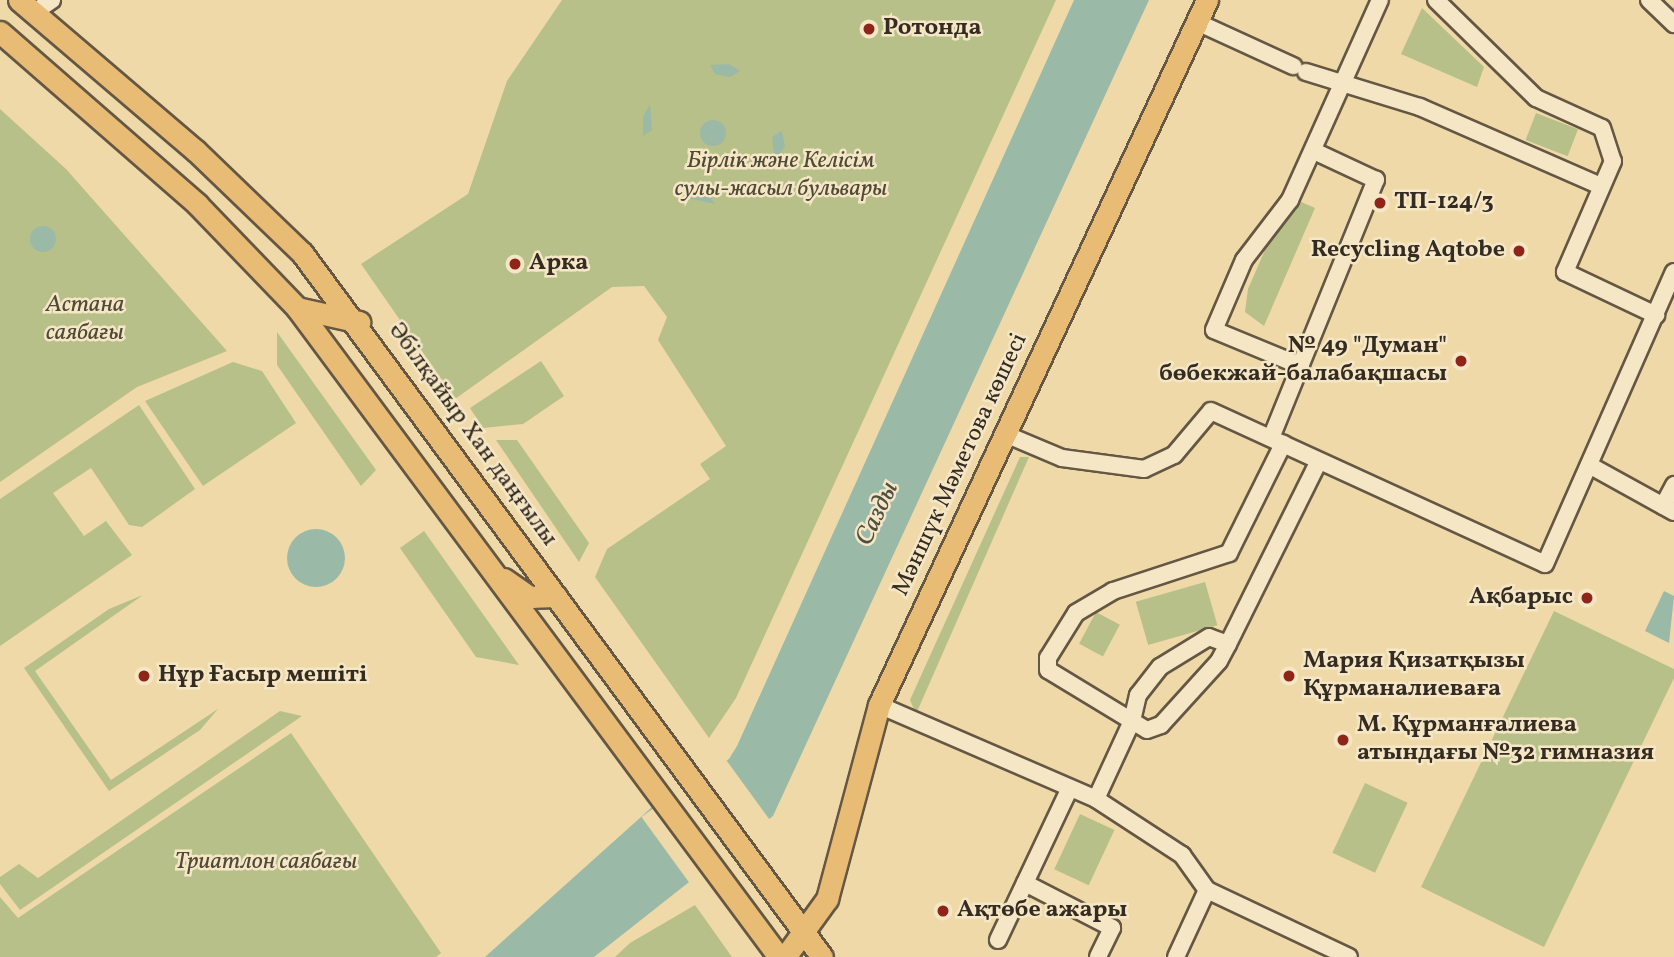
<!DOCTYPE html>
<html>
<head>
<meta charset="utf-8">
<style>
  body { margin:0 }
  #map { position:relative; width:1674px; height:957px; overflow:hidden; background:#efd9a8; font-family:Vollkorn,serif }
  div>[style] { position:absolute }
  .green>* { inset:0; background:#b7c089; transform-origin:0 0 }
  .water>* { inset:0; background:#9abaa7 }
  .round { border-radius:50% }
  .pier>* { inset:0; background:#efd9a8; transform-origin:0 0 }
  .roads { filter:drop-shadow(2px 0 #645743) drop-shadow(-2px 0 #645743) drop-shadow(0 2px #645743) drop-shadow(0 -2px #645743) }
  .minor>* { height:16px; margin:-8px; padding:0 8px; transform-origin:8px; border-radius:8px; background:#f5e6c6 }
  .major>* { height:21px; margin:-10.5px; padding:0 10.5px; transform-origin:10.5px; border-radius:10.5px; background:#e8bc74 }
  .dots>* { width:19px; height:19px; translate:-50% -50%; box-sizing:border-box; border:4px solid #f5e6c6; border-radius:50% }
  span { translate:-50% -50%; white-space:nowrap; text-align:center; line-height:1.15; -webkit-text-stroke:5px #f5e6c6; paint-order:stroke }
  .poi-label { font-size:24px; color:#352c21; font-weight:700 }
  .left { translate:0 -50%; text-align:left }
  .right { translate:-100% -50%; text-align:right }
  .park-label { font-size:24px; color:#4f4a36; font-style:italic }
  .street-label { font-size:24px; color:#352c21 }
  .water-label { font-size:26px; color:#4e5042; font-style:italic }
</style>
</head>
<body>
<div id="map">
  <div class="green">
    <i style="clip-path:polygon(562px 0,1056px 0,736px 698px,709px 738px,595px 577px,607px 549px,710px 479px,700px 464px,726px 446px,658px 340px,667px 317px,644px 286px,612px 287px,455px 399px,361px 264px,468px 194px,507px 81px)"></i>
    <i style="clip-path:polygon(1422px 8px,1484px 67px,1477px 87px,1401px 54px)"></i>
    <i style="clip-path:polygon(0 109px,66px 169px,227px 351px,137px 387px,0 482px)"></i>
    <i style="left:1536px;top:113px;width:45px;height:29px;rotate:21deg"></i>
    <i style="clip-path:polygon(1299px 201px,1315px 208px,1264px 326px,1245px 312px,1248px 289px,1272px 234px)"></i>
    <i style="clip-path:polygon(277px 332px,376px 470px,361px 486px,277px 365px)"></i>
    <i style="clip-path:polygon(541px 361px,564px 396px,523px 424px,483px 428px,470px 408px)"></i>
    <i style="clip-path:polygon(233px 362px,262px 371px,296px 423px,203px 486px,145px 401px)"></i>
    <i style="clip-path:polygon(139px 405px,195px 489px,142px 527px,129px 525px,91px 468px,53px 493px,84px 536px,106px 521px,132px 555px,0 646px,0 499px)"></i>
    <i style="clip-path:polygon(496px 440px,517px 440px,589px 543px,579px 562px)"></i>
    <i style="clip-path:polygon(1020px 457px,1029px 457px,916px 714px,910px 700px)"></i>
    <i style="clip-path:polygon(424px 531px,519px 665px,476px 657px,400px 548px)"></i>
    <i style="left:1205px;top:582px;width:45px;height:72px;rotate:74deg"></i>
    <i style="clip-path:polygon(143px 595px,35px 671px,111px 780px,218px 709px,200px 730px,109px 791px,24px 668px,109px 609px)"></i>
    <i style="clip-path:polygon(1554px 611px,1674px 669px,1674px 678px,1544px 947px,1421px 887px)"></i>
    <i style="left:1096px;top:612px;width:27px;height:36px;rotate:28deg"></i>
    <i style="clip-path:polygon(280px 711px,302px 716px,20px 910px,0 884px,0 877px,19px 864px,38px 878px)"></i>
    <i style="clip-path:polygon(291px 733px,441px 953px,436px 957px,0 957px,0 897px,18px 918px)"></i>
    <i style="left:1365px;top:783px;width:47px;height:77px;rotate:25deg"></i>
    <i style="left:1080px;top:814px;width:38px;height:61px;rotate:25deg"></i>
    <i style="clip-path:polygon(695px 905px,732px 957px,615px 957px,630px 943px)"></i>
  </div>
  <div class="water">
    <i style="clip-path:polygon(1074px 0,1149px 0,773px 816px,594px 957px,485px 957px,651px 808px,729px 759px,737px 746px)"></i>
    <i style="clip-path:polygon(729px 64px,740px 71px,730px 77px,715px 74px,710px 65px)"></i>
    <i style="clip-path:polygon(650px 104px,652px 130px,643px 136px,643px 117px)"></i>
    <i class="round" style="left:700px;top:120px;width:26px;height:26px"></i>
    <i style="clip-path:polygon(782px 131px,785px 146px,775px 162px,772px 137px)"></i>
    <i style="clip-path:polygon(692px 190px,708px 194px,715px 204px,683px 197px)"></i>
    <i class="round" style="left:30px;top:226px;width:26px;height:26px"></i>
    <i class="round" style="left:287px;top:529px;width:58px;height:58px"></i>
    <i style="clip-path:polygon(1664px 591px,1674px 596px,1669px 643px,1645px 631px)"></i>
  </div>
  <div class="pier">
    <i style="left:724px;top:757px;width:82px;height:102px;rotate:54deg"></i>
  </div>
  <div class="roads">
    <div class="minor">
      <i style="left:1436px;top:0;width:140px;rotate:44.4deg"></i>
      <i style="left:1536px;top:98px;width:72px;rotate:24.4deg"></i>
      <i style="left:1602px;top:128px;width:35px;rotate:72deg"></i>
      <i style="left:1613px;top:161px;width:121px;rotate:113.4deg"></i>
      <i style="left:1565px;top:272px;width:101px;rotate:25.3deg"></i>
      <i style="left:1649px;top:0;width:35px;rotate:44deg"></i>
      <i style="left:33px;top:13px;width:23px;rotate:-34deg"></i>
      <i style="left:1197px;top:22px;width:106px;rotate:24.6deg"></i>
      <i style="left:1306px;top:72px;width:119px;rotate:17.1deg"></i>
      <i style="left:1420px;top:107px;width:197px;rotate:23.6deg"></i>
      <i style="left:1301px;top:366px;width:94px;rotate:-157.5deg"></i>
      <i style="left:1214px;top:330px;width:76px;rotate:-66.8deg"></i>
      <i style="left:1244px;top:260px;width:76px;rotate:-52.5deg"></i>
      <i style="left:1290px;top:200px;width:219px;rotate:-65.8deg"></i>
      <i style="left:1005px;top:434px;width:62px;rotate:22.8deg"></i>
      <i style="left:1062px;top:458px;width:83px;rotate:7.6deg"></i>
      <i style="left:1144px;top:469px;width:33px;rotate:-25deg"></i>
      <i style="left:1174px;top:455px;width:57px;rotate:-49.9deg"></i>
      <i style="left:1211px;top:411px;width:367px;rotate:24.6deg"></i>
      <i style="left:1545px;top:564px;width:319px;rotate:-66.2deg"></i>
      <i style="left:1271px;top:438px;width:279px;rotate:-67.9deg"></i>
      <i style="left:1376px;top:180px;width:68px;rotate:-154.9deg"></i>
      <i style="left:1589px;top:465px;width:97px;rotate:28.9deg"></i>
      <i style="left:1663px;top:506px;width:24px;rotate:-62deg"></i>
      <i style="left:1228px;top:644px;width:20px;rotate:-160deg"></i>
      <i style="left:1209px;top:637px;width:57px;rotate:148.5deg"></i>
      <i style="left:1160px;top:667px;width:36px;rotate:128deg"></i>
      <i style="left:1138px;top:695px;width:27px;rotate:103deg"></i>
      <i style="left:1132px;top:721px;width:17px;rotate:31deg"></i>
      <i style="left:1147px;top:730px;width:15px;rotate:-20deg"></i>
      <i style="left:1161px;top:725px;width:86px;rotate:-47.8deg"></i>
      <i style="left:1219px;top:661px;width:19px;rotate:-62deg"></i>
      <i style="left:1228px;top:644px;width:204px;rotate:-63.6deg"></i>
      <i style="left:879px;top:705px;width:236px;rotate:23.4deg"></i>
      <i style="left:1096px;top:799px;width:103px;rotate:33.1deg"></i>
      <i style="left:1182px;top:855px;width:43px;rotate:54.5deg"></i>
      <i style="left:1207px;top:890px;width:157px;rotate:25.3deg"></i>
      <i style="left:1096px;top:799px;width:86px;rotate:-65.2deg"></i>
      <i style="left:1132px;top:721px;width:98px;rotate:-148.7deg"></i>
      <i style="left:1048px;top:670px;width:12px;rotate:-90deg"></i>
      <i style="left:1048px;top:658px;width:53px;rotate:-58.1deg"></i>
      <i style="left:1076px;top:613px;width:43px;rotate:-30.7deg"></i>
      <i style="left:1113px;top:591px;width:122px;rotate:-18.1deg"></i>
      <i style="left:1229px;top:553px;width:122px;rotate:-63.6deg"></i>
      <i style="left:1025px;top:883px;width:98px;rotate:27.3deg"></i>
      <i style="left:1112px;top:928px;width:32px;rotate:116deg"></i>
      <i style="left:998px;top:940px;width:168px;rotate:-64.7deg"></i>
      <i style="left:1176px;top:957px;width:74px;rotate:-65.2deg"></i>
    </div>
    <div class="major">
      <i style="left:19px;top:0;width:233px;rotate:40.5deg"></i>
      <i style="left:196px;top:151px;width:147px;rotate:43.9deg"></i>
      <i style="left:302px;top:253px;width:875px;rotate:53.55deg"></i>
      <i style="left:0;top:32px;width:262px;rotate:41.1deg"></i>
      <i style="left:197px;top:204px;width:144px;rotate:46.1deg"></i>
      <i style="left:297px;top:308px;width:808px;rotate:53.4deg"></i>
      <i style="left:297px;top:308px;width:64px;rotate:12.7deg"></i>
      <i style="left:504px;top:579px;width:32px;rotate:35deg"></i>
      <i style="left:530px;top:597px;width:26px;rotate:-2deg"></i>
      <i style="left:785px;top:957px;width:72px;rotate:-54.1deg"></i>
      <i style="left:827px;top:899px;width:201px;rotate:-75deg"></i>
      <i style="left:879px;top:705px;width:778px;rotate:-65.05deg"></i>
    </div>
  </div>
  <div class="dots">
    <i style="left:869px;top:29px;background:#8f2418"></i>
    <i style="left:1380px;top:203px;background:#8f2418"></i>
    <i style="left:1519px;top:251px;background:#8f2418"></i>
    <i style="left:515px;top:264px;background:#8f2418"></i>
    <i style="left:1461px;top:361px;background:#8f2418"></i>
    <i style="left:1587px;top:598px;background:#8f2418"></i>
    <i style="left:144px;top:676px;background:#8f2418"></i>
    <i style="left:1289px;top:676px;background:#8f2418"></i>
    <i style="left:1343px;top:740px;background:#8f2418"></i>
    <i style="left:943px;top:911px;background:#8f2418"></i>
  </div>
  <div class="poi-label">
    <span class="left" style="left:883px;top:29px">Ротонда</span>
    <span class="left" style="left:1394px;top:203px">ТП-124/3</span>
    <span class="right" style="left:1505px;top:251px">Recycling Aqtobe</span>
    <span class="left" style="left:529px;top:264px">Арка</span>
    <span class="right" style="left:1447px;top:361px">№ 49 "Думан"<br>бөбекжай-балабақшасы</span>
    <span class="right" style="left:1573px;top:598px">Ақбарыс</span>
    <span class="left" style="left:1303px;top:676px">Мария Қизатқызы<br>Құрманалиеваға</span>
    <span class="left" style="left:158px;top:676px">Нұр Ғасыр мешіті</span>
    <span class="left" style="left:1357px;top:740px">М. Құрманғалиева<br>атындағы №32 гимназия</span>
    <span class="left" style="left:957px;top:911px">Ақтөбе ажары</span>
  </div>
  <div class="park-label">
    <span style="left:781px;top:176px">Бірлік және Келісім<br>сулы-жасыл бульвары</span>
    <span style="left:85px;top:320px">Астана<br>саябағы</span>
    <span style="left:266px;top:863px">Триатлон саябағы</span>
  </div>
  <div class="street-label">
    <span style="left:472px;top:435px;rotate:54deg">Әбілқайыр Хан даңғылы</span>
    <span style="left:961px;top:465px;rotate:-65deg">Мәншүк Мәметова көшесі</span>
  </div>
  <div class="water-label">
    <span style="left:878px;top:514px;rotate:-65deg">Сазды</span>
  </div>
</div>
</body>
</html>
